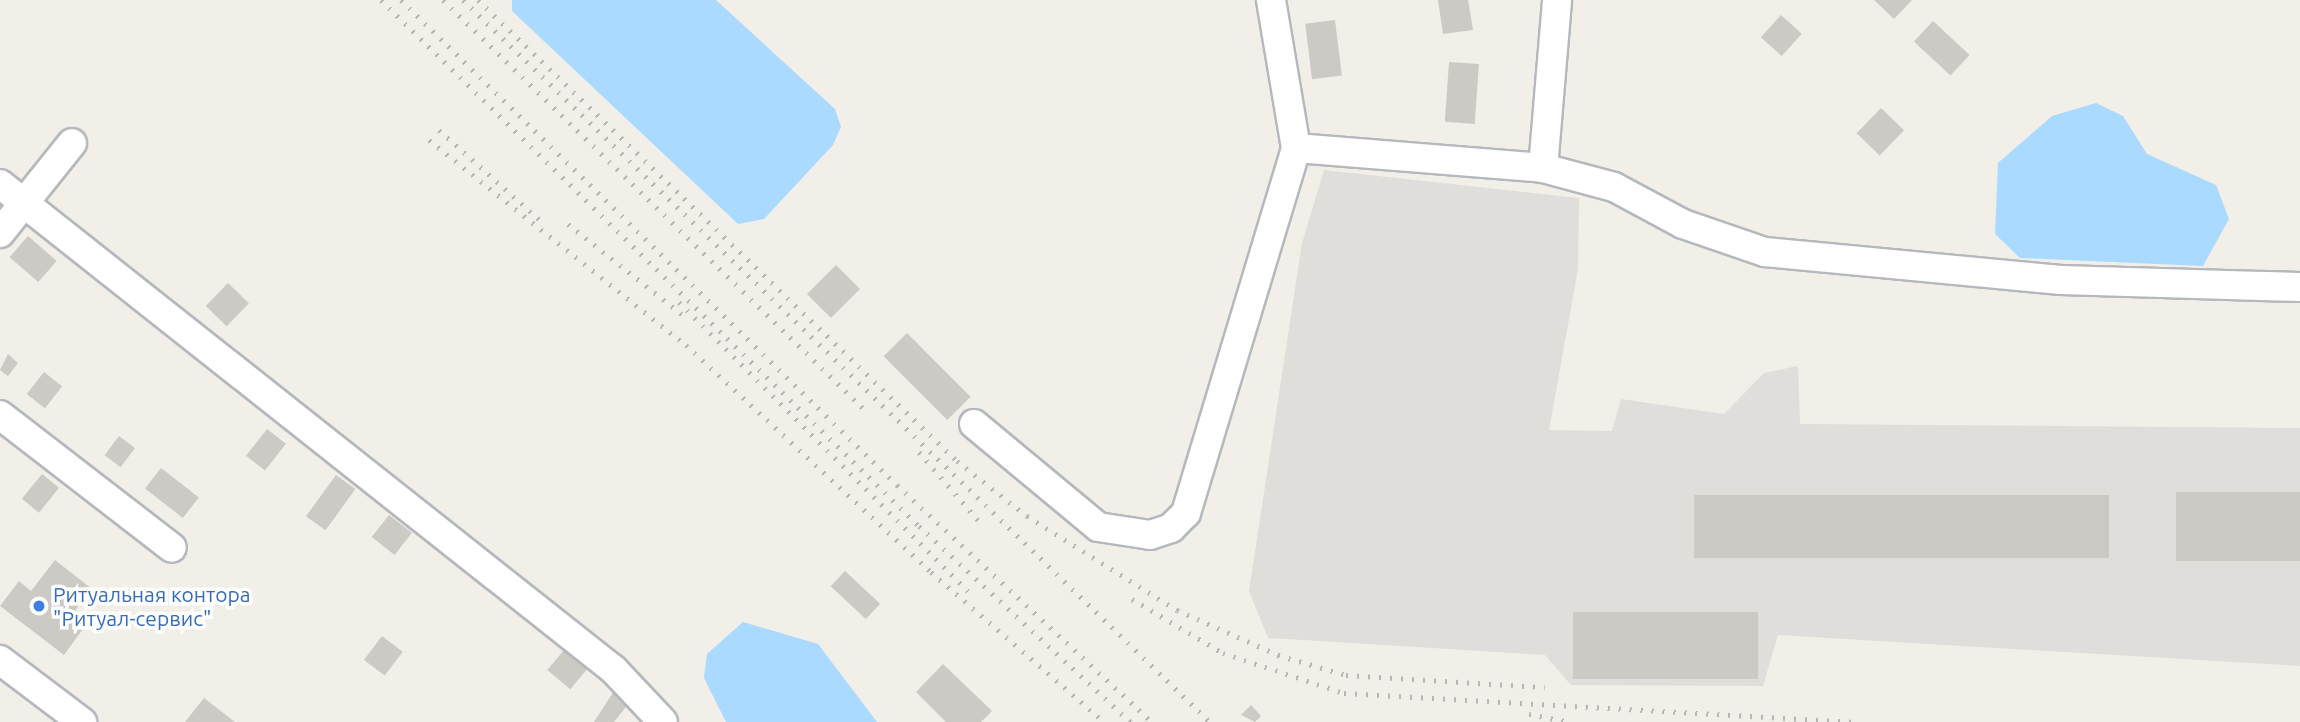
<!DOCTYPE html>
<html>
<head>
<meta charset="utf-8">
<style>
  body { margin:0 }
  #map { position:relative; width:2300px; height:722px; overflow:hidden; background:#f1efe8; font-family:Ubuntu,sans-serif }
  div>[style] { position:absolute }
  .industrial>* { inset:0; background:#e0deda }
  .water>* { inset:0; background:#aadaff }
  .building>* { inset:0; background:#cccac5; transform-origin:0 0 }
  .roads { filter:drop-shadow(2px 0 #b5b8bc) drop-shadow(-2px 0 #b5b8bc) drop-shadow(0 2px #b5b8bc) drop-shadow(0 -2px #b5b8bc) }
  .minor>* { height:28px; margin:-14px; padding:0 14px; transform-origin:14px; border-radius:14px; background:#fff }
  .rail>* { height:5px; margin-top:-2.5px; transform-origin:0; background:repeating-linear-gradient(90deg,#b6b7b8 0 2px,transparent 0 11px) }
  .dots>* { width:19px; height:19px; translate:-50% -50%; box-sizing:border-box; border:4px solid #fff; border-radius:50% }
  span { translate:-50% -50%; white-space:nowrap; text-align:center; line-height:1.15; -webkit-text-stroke:7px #fff; paint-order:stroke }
  .shop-label { font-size:21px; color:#366cbe }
  .left { translate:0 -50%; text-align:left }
</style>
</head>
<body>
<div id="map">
  <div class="industrial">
    <i style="clip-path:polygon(1324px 170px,1579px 198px,1578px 269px,1549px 430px,1612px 431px,1621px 399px,1724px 414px,1764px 373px,1798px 366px,1800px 424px,2300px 428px,2300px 666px,1778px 635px,1763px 686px,1571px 685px,1545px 655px,1268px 638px,1249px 591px,1302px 243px)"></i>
  </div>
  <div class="water">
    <i style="clip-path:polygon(512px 0,716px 0,835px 109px,841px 127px,833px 145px,764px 219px,738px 224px,512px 11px)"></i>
    <i style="clip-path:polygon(2096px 103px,2123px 116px,2147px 154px,2216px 185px,2229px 219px,2203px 266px,2020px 258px,1995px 234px,1998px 163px,2052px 116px)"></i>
    <i style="clip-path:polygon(743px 622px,818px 644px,877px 722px,726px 722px,704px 678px,707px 654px)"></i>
  </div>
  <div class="building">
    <i style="clip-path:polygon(1438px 0,1468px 0,1473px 30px,1443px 34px)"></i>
    <i style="clip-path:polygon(1874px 0,1912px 0,1894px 19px)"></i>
    <i style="left:1781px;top:15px;width:28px;height:30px;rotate:42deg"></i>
    <i style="left:1335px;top:20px;width:56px;height:30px;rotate:83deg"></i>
    <i style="left:1933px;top:21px;width:50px;height:28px;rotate:43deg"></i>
    <i style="left:1449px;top:62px;width:30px;height:60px;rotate:4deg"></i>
    <i style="left:1881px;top:108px;width:32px;height:35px;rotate:44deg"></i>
    <i style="left:28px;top:236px;width:38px;height:28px;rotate:41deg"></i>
    <i style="left:836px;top:265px;width:34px;height:41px;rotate:45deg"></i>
    <i style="left:228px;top:283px;width:29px;height:32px;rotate:44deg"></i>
    <i style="left:907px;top:333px;width:90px;height:33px;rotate:45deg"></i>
    <i style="clip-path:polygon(8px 354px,18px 363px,8px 376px,0 370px)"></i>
    <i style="left:44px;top:372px;width:23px;height:28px;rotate:38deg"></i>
    <i style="left:267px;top:429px;width:24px;height:34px;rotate:38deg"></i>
    <i style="left:119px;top:436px;width:20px;height:24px;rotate:37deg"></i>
    <i style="left:161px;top:468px;width:48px;height:26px;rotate:38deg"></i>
    <i style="left:42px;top:474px;width:22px;height:32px;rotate:39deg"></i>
    <i style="left:336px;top:475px;width:24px;height:51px;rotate:36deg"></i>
    <i style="left:2176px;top:492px;width:124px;height:69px"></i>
    <i style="left:1694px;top:495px;width:415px;height:63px"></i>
    <i style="left:389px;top:515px;width:29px;height:28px;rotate:38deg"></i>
    <i style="clip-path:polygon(55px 560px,92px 589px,69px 618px,83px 629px,64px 655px,0 606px,19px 581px,31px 591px)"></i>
    <i style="left:845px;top:571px;width:48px;height:21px;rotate:43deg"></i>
    <i style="left:1573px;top:612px;width:185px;height:67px"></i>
    <i style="left:382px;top:636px;width:26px;height:30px;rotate:37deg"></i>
    <i style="left:564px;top:650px;width:30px;height:26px;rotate:40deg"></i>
    <i style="clip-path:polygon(943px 664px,992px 711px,981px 722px,946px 722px,916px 692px)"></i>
    <i style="clip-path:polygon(614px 691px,629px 703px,614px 722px,594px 722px)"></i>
    <i style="clip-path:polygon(204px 698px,235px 722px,185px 722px)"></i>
    <i style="clip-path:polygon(1251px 705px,1261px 716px,1255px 722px,1241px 715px)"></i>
  </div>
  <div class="roads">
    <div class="minor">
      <i style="left:1296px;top:148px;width:248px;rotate:4.6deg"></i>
      <i style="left:1543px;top:168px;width:73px;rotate:15deg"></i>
      <i style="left:1614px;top:187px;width:78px;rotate:28.2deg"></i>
      <i style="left:1683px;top:224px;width:87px;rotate:18.9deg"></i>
      <i style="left:1765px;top:252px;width:297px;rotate:5.4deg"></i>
      <i style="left:2061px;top:280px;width:239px;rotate:1.7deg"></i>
      <i style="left:1543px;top:168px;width:169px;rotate:-85.2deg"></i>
      <i style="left:0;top:184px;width:783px;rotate:38.36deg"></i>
      <i style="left:614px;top:670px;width:71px;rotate:46.7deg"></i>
      <i style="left:0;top:233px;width:115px;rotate:-51.3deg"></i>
      <i style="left:0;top:415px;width:217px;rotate:37.7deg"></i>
      <i style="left:974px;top:424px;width:161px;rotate:39.7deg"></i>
      <i style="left:1098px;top:527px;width:53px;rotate:8.7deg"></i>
      <i style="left:1150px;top:535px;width:22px;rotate:-18deg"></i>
      <i style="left:1171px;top:528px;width:21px;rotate:-45deg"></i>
      <i style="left:1186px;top:513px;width:381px;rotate:-73.2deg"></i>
      <i style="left:1296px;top:148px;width:150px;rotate:-99.6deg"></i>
      <i style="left:0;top:660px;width:103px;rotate:37.1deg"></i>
    </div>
  </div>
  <div class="rail">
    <i style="left:381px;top:0;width:752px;rotate:44.35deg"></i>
    <i style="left:919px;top:526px;width:289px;rotate:42.8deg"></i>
    <i style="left:401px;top:0;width:694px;rotate:44.36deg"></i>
    <i style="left:897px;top:485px;width:348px;rotate:42.9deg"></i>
    <i style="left:443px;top:0;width:593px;rotate:44.18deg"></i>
    <i style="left:463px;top:0;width:1039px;rotate:44.03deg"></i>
    <i style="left:478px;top:0;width:665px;rotate:43.9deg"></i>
    <i style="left:957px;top:461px;width:89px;rotate:38.2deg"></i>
    <i style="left:1027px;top:516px;width:177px;rotate:32.1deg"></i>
    <i style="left:1177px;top:610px;width:111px;rotate:24deg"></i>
    <i style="left:1278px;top:655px;width:71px;rotate:16.4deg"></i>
    <i style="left:1346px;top:675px;width:199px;rotate:3.5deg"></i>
    <i style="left:439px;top:130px;width:135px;rotate:41.7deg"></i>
    <i style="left:429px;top:140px;width:329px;rotate:38.6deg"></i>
    <i style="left:686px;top:345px;width:334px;rotate:42.8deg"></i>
    <i style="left:931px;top:572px;width:229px;rotate:40.9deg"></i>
    <i style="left:568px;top:224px;width:147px;rotate:38.4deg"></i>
    <i style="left:679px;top:302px;width:413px;rotate:45deg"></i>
    <i style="left:919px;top:452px;width:90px;rotate:49.1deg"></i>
    <i style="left:1132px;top:599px;width:106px;rotate:30.7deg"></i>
    <i style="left:1223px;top:653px;width:127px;rotate:18.3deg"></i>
    <i style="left:1344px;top:693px;width:512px;rotate:3.25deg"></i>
    <i style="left:1529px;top:714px;width:42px;rotate:11deg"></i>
  </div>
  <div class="dots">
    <i style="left:39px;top:606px;background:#3f7fe0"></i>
  </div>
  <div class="shop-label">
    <span class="left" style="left:53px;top:606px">Ритуальная контора<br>"Ритуал-сервис"</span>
  </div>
</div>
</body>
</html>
